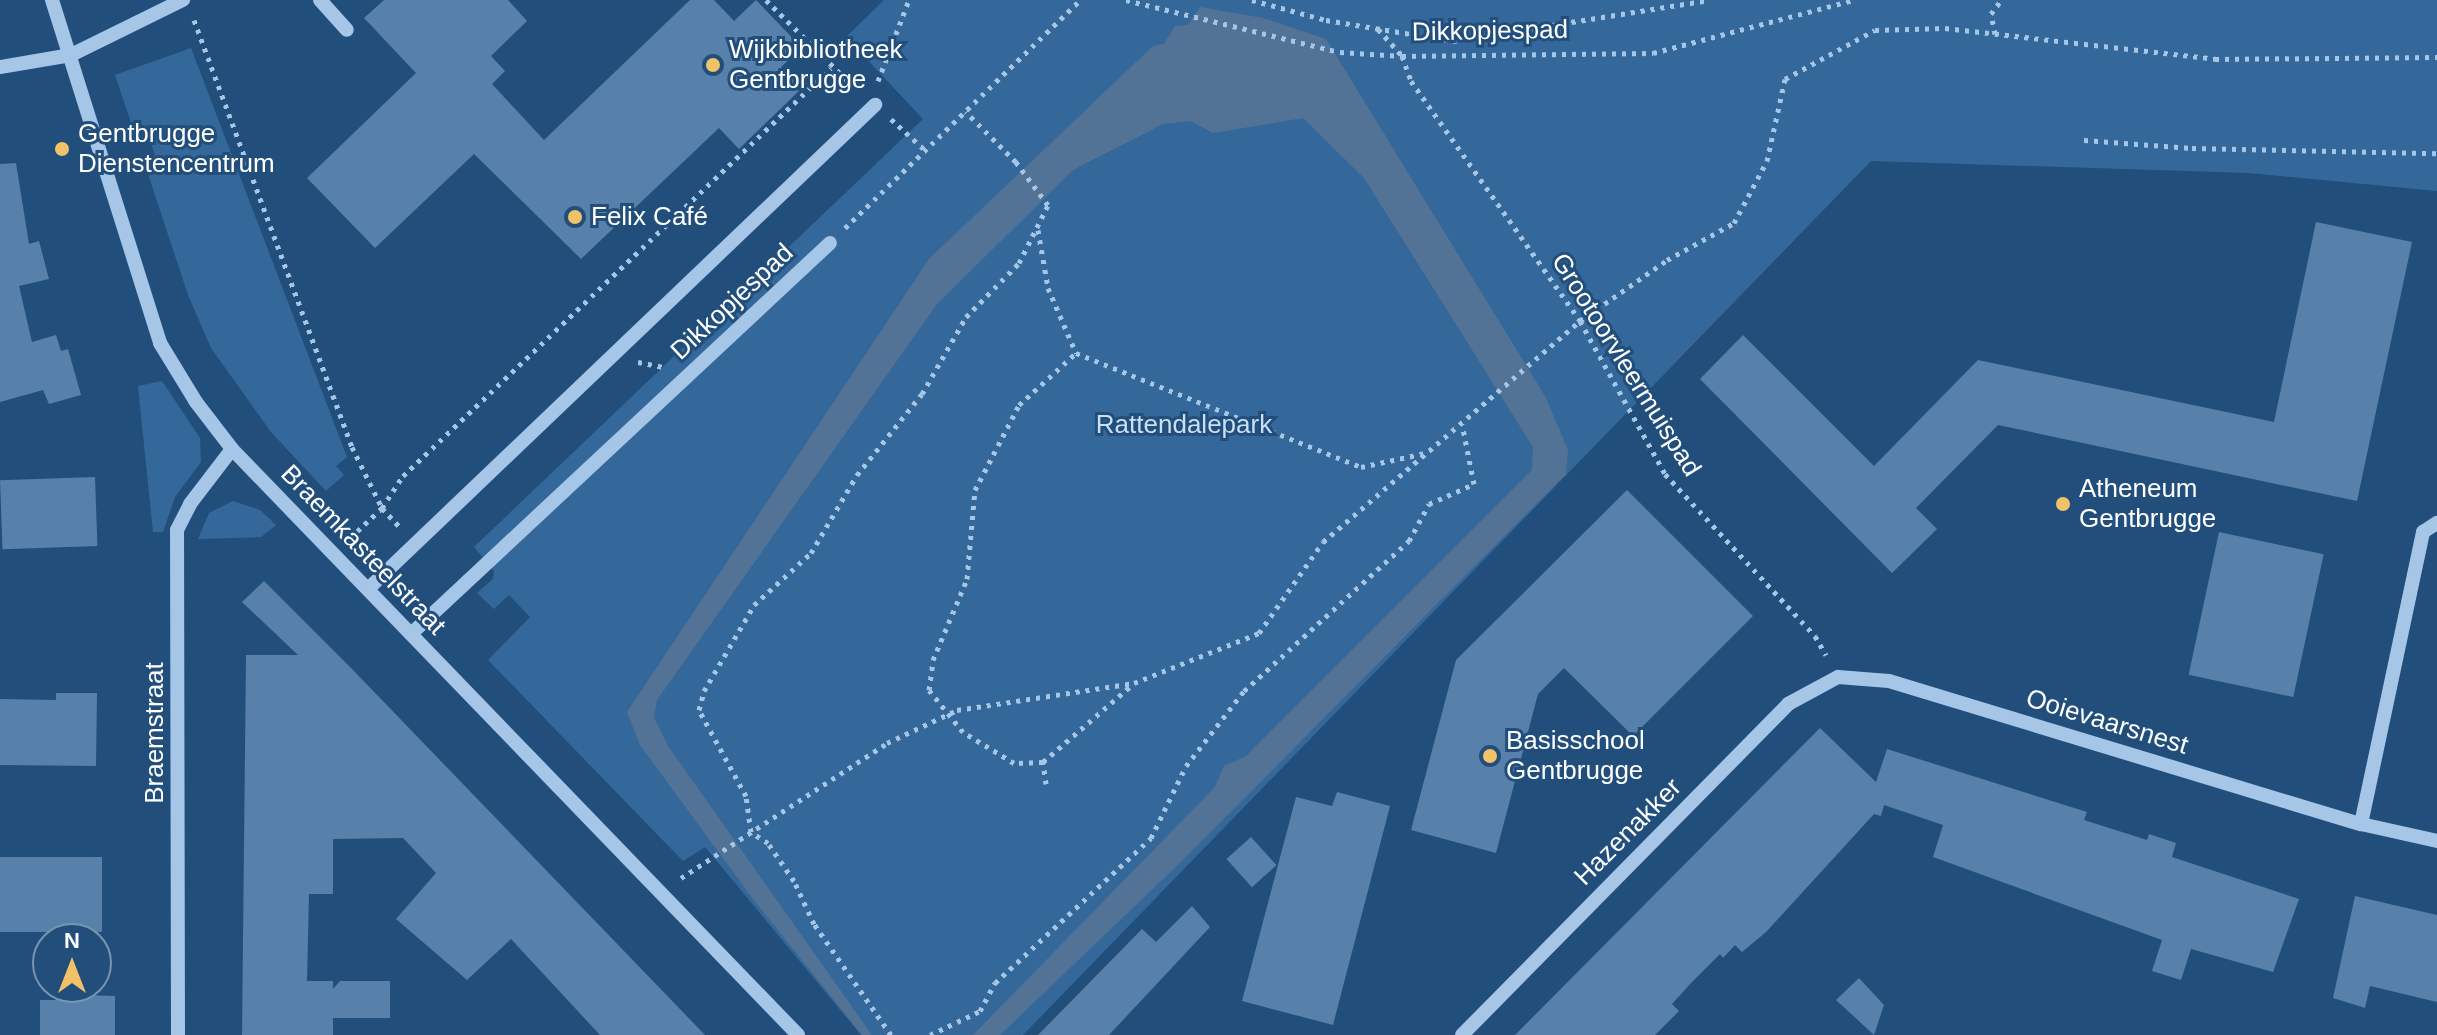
<!DOCTYPE html>
<html>
<head>
<meta charset="utf-8">
<style>
  body { margin:0 }
  #map { position:relative; width:2437px; height:1035px; overflow:hidden; background:#224e7c; font-family:Arial,sans-serif }
  div>[style] { position:absolute }
  .green>* { inset:0; background:#35689a }
  .water>* { inset:0; background:#527395 }
  .building>* { inset:0; background:#5781ab; transform-origin:0 0 }
  .path>* { height:5px; margin-top:-2.5px; transform-origin:0; background:repeating-linear-gradient(90deg,#a5c6e6 0 4px,transparent 0 10px) }
  .minor>* { height:14px; margin:-7px; padding:0 7px; transform-origin:7px; border-radius:7px; background:#a5c6e6 }
  .dots>* { width:22px; height:22px; translate:-50% -50%; box-sizing:border-box; border:4px solid #224e7c; border-radius:50% }
  span { translate:-50% -50%; white-space:nowrap; text-align:center; line-height:1.15; -webkit-text-stroke:6px #224e7c; paint-order:stroke }
  .street-label { font-size:26px; color:#fff }
  .poi-label { font-size:26px; color:#fff }
  .left { translate:0 -50%; text-align:left }
  .park-label { font-size:26px; color:#c8dff5 }
  .north { position:absolute; left:32px; top:923px; width:80px; height:80px; box-sizing:border-box; background:#224e7c; border:2px solid #7a95b0; border-radius:50%; rotate:0deg; font-size:22px; font-weight:700; line-height:32px; text-align:center; color:#fff }
  .north::after { content:''; display:block; margin:auto; width:28px; height:36px; background:#f1c267; clip-path:polygon(50% 0,100% 100%,50% 72%,0 100%) }
</style>
</head>
<body>
<div id="map">
  <div class="green">
    <i style="clip-path:polygon(884px 0,2437px 0,2437px 191px,2249px 173px,1871px 161px,1023px 1035px,861px 1035px,705px 847px,683px 861px,488px 660px,530px 617px,509px 595px,494px 609px,477px 593px,493px 579px,494px 571px,474px 547px,923px 119px,846px 37px)"></i>
    <i style="clip-path:polygon(191px 48px,347px 457px,336px 466px,344px 475px,326px 491px,271px 432px,211px 348px,188px 295px,143px 159px,155px 155px,147px 131px,135px 134px,115px 75px)"></i>
    <i style="clip-path:polygon(162px 381px,200px 438px,201px 462px,175px 497px,163px 532px,153px 532px,138px 386px)"></i>
    <i style="clip-path:polygon(233px 501px,260px 510px,276px 525px,261px 537px,198px 539px,209px 513px)"></i>
  </div>
  <div class="water">
    <i style="clip-path:polygon(1200px 7px,1263px 18px,1326px 39px,1546px 398px,1568px 450px,1566px 474px,1184px 859px,1000px 1035px,973px 1035px,1215px 787px,1224px 766px,1246px 756px,1532px 470px,1533px 447px,1364px 178px,1303px 118px,1213px 133px,1191px 121px,1163px 124px,1073px 170px,937px 304px,657px 700px,654px 718px,668px 746px,872px 1035px,862px 1035px,753px 899px,640px 745px,627px 712px,929px 259px,1153px 46px,1164px 44px,1175px 26px,1188px 25px)"></i>
  </div>
  <div class="building">
    <i style="clip-path:polygon(384px 0,508px 0,527px 21px,491px 56px,505px 71px,492px 84px,544px 140px,690px 0,714px 0,734px 21px,756px 0,802px 48px,781px 67px,802px 88px,739px 149px,719px 128px,581px 259px,474px 154px,375px 248px,307px 178px,416px 73px,364px 18px)"></i>
    <i style="clip-path:polygon(16px 163px,29px 244px,39px 241px,49px 279px,19px 286px,32px 342px,56px 335px,61px 351px,68px 349px,81px 395px,49px 404px,43px 390px,0 402px,0 164px)"></i>
    <i style="clip-path:polygon(2316px 222px,2412px 242px,2357px 501px,1998px 425px,1916px 508px,1937px 529px,1892px 573px,1700px 379px,1743px 335px,1874px 466px,1978px 360px,2274px 422px)"></i>
    <i style="left:95px;top:477px;width:69px;height:95px;rotate:88deg"></i>
    <i style="clip-path:polygon(1627px 490px,1753px 616px,1633px 736px,1564px 668px,1538px 694px,1496px 853px,1411px 830px,1456px 660px)"></i>
    <i style="left:2219px;top:532px;width:107px;height:146px;rotate:12deg"></i>
    <i style="clip-path:polygon(264px 581px,353px 670px,705px 1035px,600px 1035px,511px 939px,467px 980px,396px 919px,436px 873px,403px 838px,333px 839px,333px 894px,309px 894px,307px 981px,333px 981px,333px 989px,340px 981px,390px 981px,390px 1018px,333px 1018px,333px 1035px,242px 1035px,246px 655px,298px 655px,242px 602px)"></i>
    <i style="clip-path:polygon(56px 693px,97px 693px,96px 766px,0 765px,0 699px,56px 700px)"></i>
    <i style="clip-path:polygon(1820px 728px,1876px 782px,1887px 749px,2087px 812px,2084px 820px,2147px 840px,2149px 834px,2176px 843px,2172px 857px,2299px 899px,2273px 972px,2191px 949px,2181px 980px,2152px 971px,2162px 940px,1933px 857px,1943px 825px,1884px 805px,1881px 816px,1874px 814px,1766px 932px,1742px 952px,1735px 945px,1723px 958px,1720px 954px,1691px 983px,1672px 1004px,1679px 1011px,1655px 1035px,1515px 1035px)"></i>
    <i style="clip-path:polygon(1337px 792px,1390px 806px,1333px 1025px,1242px 1001px,1296px 797px,1332px 806px)"></i>
    <i style="left:1251px;top:837px;width:38px;height:33px;rotate:48deg"></i>
    <i style="left:0;top:857px;width:102px;height:75px"></i>
    <i style="clip-path:polygon(2355px 896px,2437px 915px,2437px 1002px,2370px 986px,2365px 1008px,2333px 998px)"></i>
    <i style="clip-path:polygon(1192px 906px,1210px 927px,1109px 1035px,1038px 1035px,1142px 929px,1156px 942px)"></i>
    <i style="clip-path:polygon(1859px 978px,1884px 1005px,1874px 1035px,1836px 1000px)"></i>
    <i style="clip-path:polygon(56px 994px,115px 996px,115px 1035px,40px 1035px,40px 1000px,56px 1000px)"></i>
  </div>
  <div class="path">
    <i style="left:766px;top:0;width:127px;rotate:44.7deg"></i>
    <i style="left:1126px;top:0;width:220px;rotate:13.7deg"></i>
    <i style="left:1340px;top:52px;width:62px;rotate:3.7deg"></i>
    <i style="left:1402px;top:56px;width:251px;rotate:-0.7deg"></i>
    <i style="left:1653px;top:53px;width:208px;rotate:-14.8deg"></i>
    <i style="left:1252px;top:0;width:77px;rotate:15.1deg"></i>
    <i style="left:1326px;top:20px;width:129px;rotate:9.4deg"></i>
    <i style="left:1453px;top:41px;width:258px;rotate:-9.1deg"></i>
    <i style="left:194px;top:20px;width:455px;rotate:69.7deg"></i>
    <i style="left:352px;top:447px;width:68px;rotate:63.8deg"></i>
    <i style="left:382px;top:508px;width:26px;rotate:47deg"></i>
    <i style="left:1378px;top:29px;width:36px;rotate:48deg"></i>
    <i style="left:1402px;top:56px;width:27px;rotate:70deg"></i>
    <i style="left:1411px;top:81px;width:294px;rotate:54.8deg"></i>
    <i style="left:1580px;top:321px;width:175px;rotate:60.9deg"></i>
    <i style="left:1665px;top:474px;width:221px;rotate:47.2deg"></i>
    <i style="left:1815px;top:636px;width:22px;rotate:60deg"></i>
    <i style="left:1995px;top:34px;width:20px;rotate:-101deg"></i>
    <i style="left:1991px;top:14px;width:17px;rotate:-54deg"></i>
    <i style="left:878px;top:81px;width:87px;rotate:-69.1deg"></i>
    <i style="left:891px;top:119px;width:46px;rotate:42.4deg"></i>
    <i style="left:2084px;top:140px;width:108px;rotate:4.2deg"></i>
    <i style="left:2192px;top:148px;width:245px;rotate:1.2deg"></i>
    <i style="left:845px;top:228px;width:327px;rotate:-44.1deg"></i>
    <i style="left:1038px;top:230px;width:59px;rotate:80.2deg"></i>
    <i style="left:1048px;top:288px;width:71px;rotate:66.7deg"></i>
    <i style="left:1076px;top:353px;width:307px;rotate:21.8deg"></i>
    <i style="left:1361px;top:467px;width:66px;rotate:-12.3deg"></i>
    <i style="left:638px;top:362px;width:26px;rotate:11deg"></i>
    <i style="left:350px;top:538px;width:44px;rotate:-43.2deg"></i>
    <i style="left:382px;top:508px;width:38px;rotate:-57deg"></i>
    <i style="left:403px;top:476px;width:591px;rotate:-43.63deg"></i>
    <i style="left:1043px;top:762px;width:29px;rotate:178deg"></i>
    <i style="left:1014px;top:763px;width:60px;rotate:-148.7deg"></i>
    <i style="left:963px;top:732px;width:54px;rotate:-129deg"></i>
    <i style="left:929px;top:690px;width:30px;rotate:-82deg"></i>
    <i style="left:933px;top:660px;width:88px;rotate:-67.2deg"></i>
    <i style="left:967px;top:579px;width:89px;rotate:-84.9deg"></i>
    <i style="left:975px;top:490px;width:96px;rotate:-62.6deg"></i>
    <i style="left:1019px;top:405px;width:77px;rotate:-42.4deg"></i>
    <i style="left:1046px;top:784px;width:22px;rotate:-98deg"></i>
    <i style="left:1043px;top:762px;width:119px;rotate:-40.9deg"></i>
    <i style="left:681px;top:878px;width:246px;rotate:-33.2deg"></i>
    <i style="left:887px;top:743px;width:77px;rotate:-25.2deg"></i>
    <i style="left:957px;top:710px;width:179px;rotate:-8.7deg"></i>
    <i style="left:1134px;top:683px;width:135px;rotate:-21.8deg"></i>
    <i style="left:1259px;top:633px;width:111px;rotate:-54.9deg"></i>
    <i style="left:1323px;top:542px;width:339px;rotate:-40.7deg"></i>
    <i style="left:1580px;top:321px;width:106px;rotate:-35deg"></i>
    <i style="left:1667px;top:260px;width:77px;rotate:-28.9deg"></i>
    <i style="left:1734px;top:223px;width:70px;rotate:-62deg"></i>
    <i style="left:1767px;top:161px;width:84px;rotate:-77.6deg"></i>
    <i style="left:1785px;top:79px;width:102px;rotate:-28.6deg"></i>
    <i style="left:1875px;top:30px;width:70px;rotate:-1.6deg"></i>
    <i style="left:1945px;top:28px;width:272px;rotate:6.5deg"></i>
    <i style="left:2215px;top:59px;width:222px;rotate:-0.5deg"></i>
    <i style="left:891px;top:1035px;width:135px;rotate:-124.7deg"></i>
    <i style="left:814px;top:924px;width:47px;rotate:-114.9deg"></i>
    <i style="left:794px;top:881px;width:46px;rotate:-124.4deg"></i>
    <i style="left:768px;top:843px;width:20px;rotate:-147deg"></i>
    <i style="left:751px;top:832px;width:36px;rotate:-98deg"></i>
    <i style="left:746px;top:796px;width:98px;rotate:-118.7deg"></i>
    <i style="left:699px;top:710px;width:20px;rotate:-75deg"></i>
    <i style="left:704px;top:691px;width:99px;rotate:-59.8deg"></i>
    <i style="left:754px;top:605px;width:77px;rotate:-42.4deg"></i>
    <i style="left:811px;top:553px;width:91px;rotate:-59.5deg"></i>
    <i style="left:857px;top:475px;width:104px;rotate:-51.3deg"></i>
    <i style="left:922px;top:394px;width:89px;rotate:-60.3deg"></i>
    <i style="left:966px;top:317px;width:76px;rotate:-45.5deg"></i>
    <i style="left:1019px;top:263px;width:65px;rotate:-63.4deg"></i>
    <i style="left:1048px;top:205px;width:54px;rotate:-126.7deg"></i>
    <i style="left:1016px;top:162px;width:71px;rotate:-135deg"></i>
    <i style="left:930px;top:1035px;width:55px;rotate:-25.6deg"></i>
    <i style="left:980px;top:1011px;width:32px;rotate:-62deg"></i>
    <i style="left:995px;top:983px;width:213px;rotate:-42.9deg"></i>
    <i style="left:1151px;top:838px;width:80px;rotate:-64.1deg"></i>
    <i style="left:1186px;top:766px;width:95px;rotate:-52.3deg"></i>
    <i style="left:1244px;top:691px;width:223px;rotate:-42.3deg"></i>
    <i style="left:1409px;top:541px;width:42px;rotate:-61.6deg"></i>
    <i style="left:1429px;top:504px;width:49px;rotate:-24deg"></i>
    <i style="left:1474px;top:484px;width:61px;rotate:-101.3deg"></i>
  </div>
  <div class="minor">
    <i style="left:52px;top:0;width:360px;rotate:72.5deg"></i>
    <i style="left:160px;top:343px;width:69px;rotate:58.6deg"></i>
    <i style="left:196px;top:402px;width:59px;rotate:52.5deg"></i>
    <i style="left:232px;top:449px;width:815px;rotate:45.99deg"></i>
    <i style="left:320px;top:0;width:40px;rotate:48deg"></i>
    <i style="left:0;top:67px;width:72px;rotate:-9.6deg"></i>
    <i style="left:71px;top:55px;width:125px;rotate:-26.2deg"></i>
    <i style="left:369px;top:588px;width:700px;rotate:-43.67deg"></i>
    <i style="left:411px;top:634px;width:573px;rotate:-43.02deg"></i>
    <i style="left:2361px;top:824px;width:299px;rotate:-78deg"></i>
    <i style="left:2423px;top:532px;width:17px;rotate:-33deg"></i>
    <i style="left:178px;top:1035px;width:505px;rotate:-90.11deg"></i>
    <i style="left:177px;top:530px;width:29px;rotate:-63deg"></i>
    <i style="left:190px;top:504px;width:69px;rotate:-52.6deg"></i>
    <i style="left:1462px;top:1035px;width:465px;rotate:-45.4deg"></i>
    <i style="left:1788px;top:704px;width:57px;rotate:-28.4deg"></i>
    <i style="left:1838px;top:677px;width:51px;rotate:4.5deg"></i>
    <i style="left:1889px;top:681px;width:493px;rotate:16.9deg"></i>
    <i style="left:2361px;top:824px;width:78px;rotate:12.6deg"></i>
  </div>
  <div class="dots">
    <i style="left:713px;top:65px;background:#f1c267"></i>
    <i style="left:62px;top:149px;background:#f1c267"></i>
    <i style="left:575px;top:217px;background:#f1c267"></i>
    <i style="left:2063px;top:504px;background:#f1c267"></i>
    <i style="left:1490px;top:756px;background:#f1c267"></i>
  </div>
  <div class="street-label">
    <span style="left:1490px;top:31px;rotate:-1deg">Dikkopjespad</span>
    <span style="left:732px;top:302px;rotate:-43deg">Dikkopjespad</span>
    <span style="left:1626px;top:365px;rotate:58deg">Grootoorvleermuispad</span>
    <span style="left:363px;top:550px;rotate:46deg">Braemkasteelstraat</span>
    <span style="left:2107px;top:722px;rotate:17deg">Ooievaarsnest</span>
    <span style="left:155px;top:733px;rotate:-90deg">Braemstraat</span>
    <span style="left:1628px;top:832px;rotate:-45deg">Hazenakker</span>
  </div>
  <div class="poi-label">
    <span class="left" style="left:729px;top:65px">Wijkbibliotheek<br>Gentbrugge</span>
    <span class="left" style="left:78px;top:149px">Gentbrugge<br>Dienstencentrum</span>
    <span class="left" style="left:591px;top:217px">Felix Café</span>
    <span class="left" style="left:2079px;top:504px">Atheneum<br>Gentbrugge</span>
    <span class="left" style="left:1506px;top:756px">Basisschool<br>Gentbrugge</span>
  </div>
  <div class="park-label">
    <span style="left:1184px;top:425px">Rattendalepark</span>
  </div>
  <div class="north">N</div>
</div>
</body>
</html>
